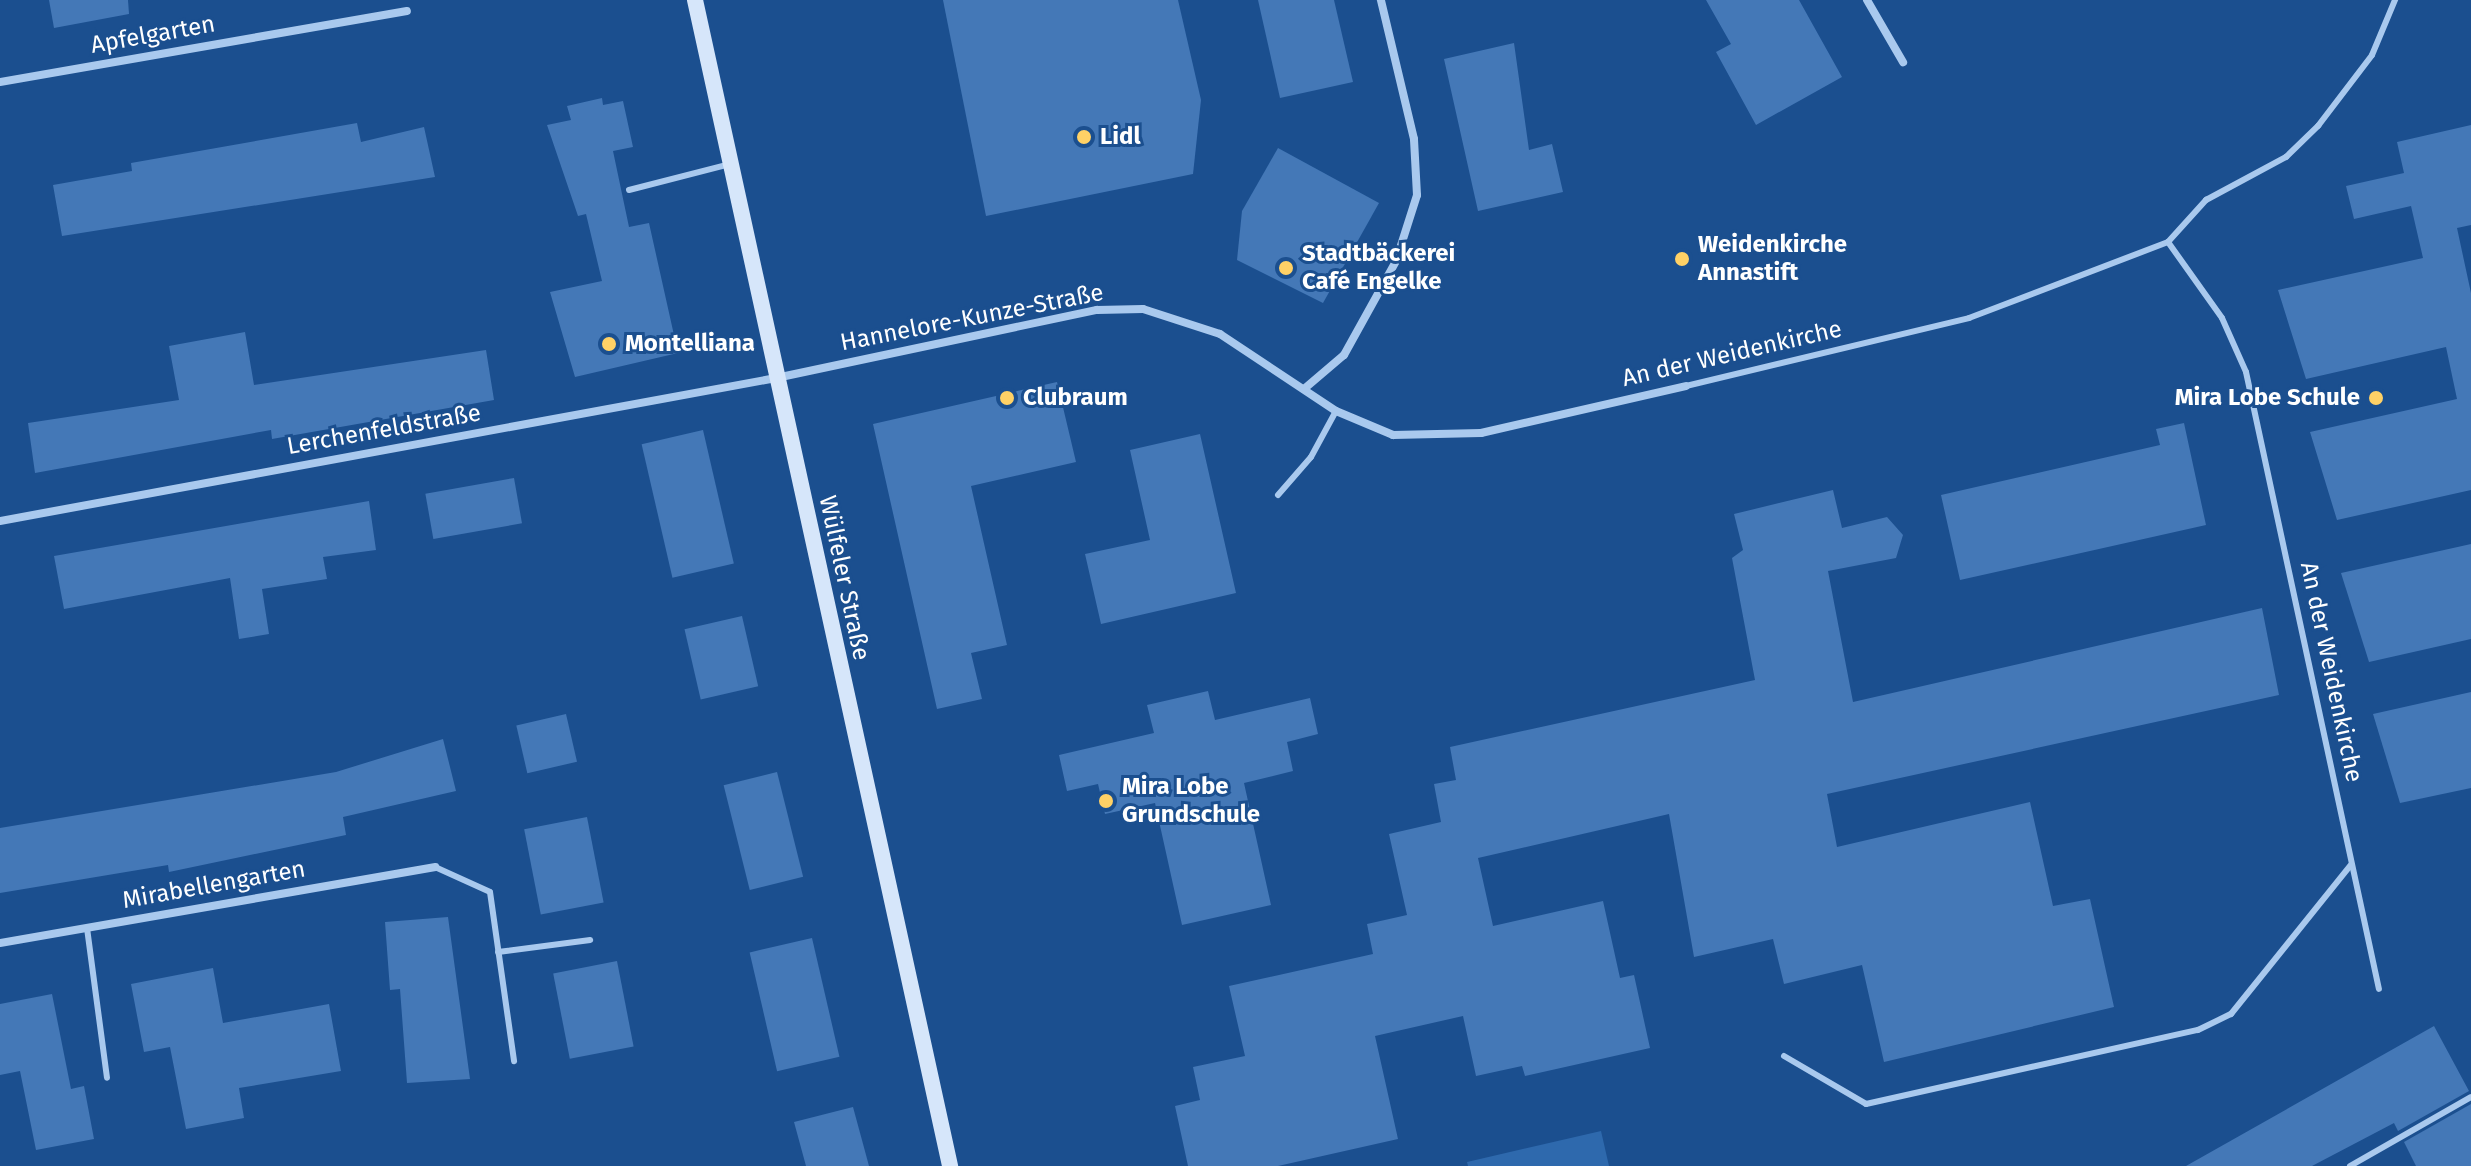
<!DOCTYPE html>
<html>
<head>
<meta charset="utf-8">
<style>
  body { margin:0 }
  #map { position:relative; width:2471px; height:1166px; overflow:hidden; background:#1b4f8f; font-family:"Fira Sans",sans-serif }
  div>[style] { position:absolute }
  .green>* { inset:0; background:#2e69ad }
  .building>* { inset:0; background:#4478b7; transform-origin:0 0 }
  .service>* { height:6px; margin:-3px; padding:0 3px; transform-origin:3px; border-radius:3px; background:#a9c9ee }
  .minor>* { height:8px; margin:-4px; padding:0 4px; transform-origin:4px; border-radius:4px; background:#a9c9ee }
  .secondary>* { height:16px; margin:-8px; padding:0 8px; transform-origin:8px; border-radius:8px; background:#d6e6fa }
  .dots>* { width:22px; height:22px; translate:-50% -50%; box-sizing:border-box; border:4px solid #1b4f8f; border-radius:50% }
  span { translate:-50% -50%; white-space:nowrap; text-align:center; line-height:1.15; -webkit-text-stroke:6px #1b4f8f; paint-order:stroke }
  .street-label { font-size:24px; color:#fff }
  .poi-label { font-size:24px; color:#fff; font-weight:700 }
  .left { translate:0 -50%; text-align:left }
  .right { translate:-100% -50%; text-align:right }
</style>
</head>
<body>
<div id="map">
  <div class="green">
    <i style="clip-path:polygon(1601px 1131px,1609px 1166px,1468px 1166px,1467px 1162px)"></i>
  </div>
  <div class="building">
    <i style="clip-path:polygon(49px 0,128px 0,129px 14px,54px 28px)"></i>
    <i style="clip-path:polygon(943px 0,1178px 0,1201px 100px,1193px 174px,986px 216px)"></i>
    <i style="clip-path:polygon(1258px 0,1334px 0,1353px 82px,1280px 98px)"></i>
    <i style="clip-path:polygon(1706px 0,1799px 0,1842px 77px,1756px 125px,1716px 52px,1731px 44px)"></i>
    <i style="clip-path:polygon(1514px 43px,1529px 150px,1552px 144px,1563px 192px,1478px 211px,1444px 59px)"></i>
    <i style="clip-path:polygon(602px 98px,603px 105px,623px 101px,633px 147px,613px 151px,629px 227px,649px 223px,678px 353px,575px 377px,550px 292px,602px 281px,586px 214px,578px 216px,547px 125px,571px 120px,567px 106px)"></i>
    <i style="clip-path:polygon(357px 123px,361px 142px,424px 127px,435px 177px,62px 236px,53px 185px,132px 171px,131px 163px)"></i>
    <i style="clip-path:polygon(2471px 125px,2471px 225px,2457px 228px,2471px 293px,2471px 490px,2337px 520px,2310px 432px,2457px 399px,2446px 347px,2306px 379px,2278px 290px,2423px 258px,2411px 206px,2354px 219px,2346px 186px,2404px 173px,2397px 142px)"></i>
    <i style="clip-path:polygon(1278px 148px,1379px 203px,1323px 303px,1237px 260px,1242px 211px)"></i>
    <i style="clip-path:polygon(245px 332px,254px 385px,486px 350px,494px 400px,272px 439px,271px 430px,35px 473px,28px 423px,179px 400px,169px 346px)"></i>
    <i style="clip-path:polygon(1057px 382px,1076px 462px,971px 486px,1007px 645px,971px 653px,982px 699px,937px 709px,873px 424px)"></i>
    <i style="clip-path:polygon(2184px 423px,2206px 525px,1960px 580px,1941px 495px,2160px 445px,2156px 429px)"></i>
    <i style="left:703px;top:430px;width:137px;height:63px;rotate:77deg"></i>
    <i style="clip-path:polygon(1200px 434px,1236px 593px,1101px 624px,1085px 554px,1150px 540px,1130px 450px)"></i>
    <i style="left:514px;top:478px;width:46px;height:90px;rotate:80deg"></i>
    <i style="clip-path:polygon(1833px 490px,1842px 528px,1887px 517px,1903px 535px,1896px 558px,1828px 571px,1853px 702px,2262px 608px,2279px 695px,1827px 794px,1837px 847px,2030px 802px,2053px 906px,2090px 899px,2114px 1007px,1884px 1062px,1862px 965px,1784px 984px,1773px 939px,1694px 957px,1669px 814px,1478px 858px,1493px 926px,1603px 901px,1620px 978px,1634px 975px,1650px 1048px,1525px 1076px,1522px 1066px,1476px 1076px,1463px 1016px,1375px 1036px,1398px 1139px,1278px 1166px,1188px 1166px,1175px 1106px,1200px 1100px,1193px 1067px,1245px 1056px,1229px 986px,1373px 954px,1367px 924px,1407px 915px,1389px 834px,1441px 822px,1434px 784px,1456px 780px,1450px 747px,1755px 680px,1732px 558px,1743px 550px,1734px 514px)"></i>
    <i style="clip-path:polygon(369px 501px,376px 550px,323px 557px,327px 579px,262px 589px,269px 634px,239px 639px,230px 578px,64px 609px,54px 556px)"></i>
    <i style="clip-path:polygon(2471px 544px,2471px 639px,2369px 662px,2341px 573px)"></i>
    <i style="left:742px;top:616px;width:72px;height:59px;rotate:77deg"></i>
    <i style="clip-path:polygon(1208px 691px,1215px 720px,1310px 698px,1318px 734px,1287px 742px,1293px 771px,1244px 783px,1271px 905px,1182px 925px,1155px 803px,1105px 814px,1098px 784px,1067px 791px,1059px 755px,1154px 733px,1147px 705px)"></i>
    <i style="clip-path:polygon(2471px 692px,2471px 788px,2400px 803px,2373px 714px)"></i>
    <i style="left:566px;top:714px;width:49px;height:51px;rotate:77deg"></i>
    <i style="clip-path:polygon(443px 739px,456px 791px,343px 817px,346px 835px,169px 872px,168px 865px,0 893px,0 828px,336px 772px)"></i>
    <i style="left:777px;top:772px;width:108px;height:55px;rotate:76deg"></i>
    <i style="left:587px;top:817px;width:87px;height:64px;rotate:79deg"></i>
    <i style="clip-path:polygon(448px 917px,470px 1079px,407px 1083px,400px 989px,390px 990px,385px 922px)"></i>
    <i style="left:812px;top:938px;width:122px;height:64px;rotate:77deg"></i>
    <i style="left:617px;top:961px;width:87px;height:65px;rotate:79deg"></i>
    <i style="clip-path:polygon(213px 968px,223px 1023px,329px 1004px,341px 1071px,239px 1088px,244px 1118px,186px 1129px,170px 1047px,144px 1052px,131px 984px)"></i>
    <i style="clip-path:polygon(52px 994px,71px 1089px,84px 1086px,94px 1139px,36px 1150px,20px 1071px,0 1075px,0 1004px)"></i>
    <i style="clip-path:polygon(2434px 1026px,2469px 1091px,2398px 1131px,2394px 1123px,2312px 1166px,2186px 1166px)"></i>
    <i style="clip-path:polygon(2471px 1104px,2471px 1166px,2416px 1166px,2404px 1142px)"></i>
    <i style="clip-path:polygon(853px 1107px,869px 1166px,806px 1166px,794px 1122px)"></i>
  </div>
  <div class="service">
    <i style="left:629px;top:190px;width:104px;rotate:-14.4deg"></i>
    <i style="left:2168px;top:242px;width:93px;rotate:54.6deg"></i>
    <i style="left:2222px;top:318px;width:59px;rotate:66deg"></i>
    <i style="left:2246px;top:372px;width:631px;rotate:77.84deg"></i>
    <i style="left:1686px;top:386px;width:291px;rotate:-13.5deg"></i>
    <i style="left:1969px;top:318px;width:213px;rotate:-20.9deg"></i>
    <i style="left:2168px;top:242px;width:57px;rotate:-47.9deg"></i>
    <i style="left:2206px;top:200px;width:91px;rotate:-28.3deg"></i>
    <i style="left:2286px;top:157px;width:45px;rotate:-44.1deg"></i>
    <i style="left:2318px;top:126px;width:89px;rotate:-52.7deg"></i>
    <i style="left:2372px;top:55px;width:60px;rotate:-67.3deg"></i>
    <i style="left:1278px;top:495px;width:50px;rotate:-49deg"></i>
    <i style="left:1311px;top:457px;width:52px;rotate:-61.5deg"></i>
    <i style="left:435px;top:867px;width:60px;rotate:24.4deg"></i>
    <i style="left:490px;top:892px;width:171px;rotate:81.9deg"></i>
    <i style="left:87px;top:928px;width:151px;rotate:82.4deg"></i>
    <i style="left:498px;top:952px;width:93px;rotate:-7.4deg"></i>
    <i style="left:1784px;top:1056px;width:95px;rotate:30.3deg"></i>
    <i style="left:1866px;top:1104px;width:340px;rotate:-12.6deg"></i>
    <i style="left:2198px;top:1030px;width:37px;rotate:-26deg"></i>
    <i style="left:2231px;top:1014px;width:191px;rotate:-51.2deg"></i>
    <i style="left:2350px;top:1166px;width:139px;rotate:-29.7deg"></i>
  </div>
  <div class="minor">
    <i style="left:1867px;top:0;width:72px;rotate:59.9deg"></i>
    <i style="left:0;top:82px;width:413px;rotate:-9.9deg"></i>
    <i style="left:1304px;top:389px;width:52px;rotate:-40.4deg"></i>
    <i style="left:1344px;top:355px;width:107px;rotate:-61deg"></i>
    <i style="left:1396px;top:261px;width:69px;rotate:-72.3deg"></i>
    <i style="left:1417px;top:195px;width:56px;rotate:-93.1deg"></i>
    <i style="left:1414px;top:139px;width:143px;rotate:-103.4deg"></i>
    <i style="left:0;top:521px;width:789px;rotate:-10.44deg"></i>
    <i style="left:776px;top:378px;width:328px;rotate:-12deg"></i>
    <i style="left:1097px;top:310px;width:46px;rotate:-1.2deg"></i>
    <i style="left:1143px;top:309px;width:81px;rotate:18deg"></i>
    <i style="left:1220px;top:334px;width:139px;rotate:33.6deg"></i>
    <i style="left:1336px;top:411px;width:62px;rotate:22.8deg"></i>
    <i style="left:1393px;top:435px;width:88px;rotate:-1.3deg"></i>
    <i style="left:1481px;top:433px;width:210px;rotate:-12.9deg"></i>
    <i style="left:0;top:943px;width:442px;rotate:-9.9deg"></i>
  </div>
  <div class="secondary">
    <i style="left:695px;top:0;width:1194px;rotate:77.66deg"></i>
  </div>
  <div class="dots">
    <i style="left:1084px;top:137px;background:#ffd166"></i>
    <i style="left:1682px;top:259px;background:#ffd166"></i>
    <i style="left:1286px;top:268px;background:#ffd166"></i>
    <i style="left:609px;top:344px;background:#ffd166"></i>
    <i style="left:1007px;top:398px;background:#ffd166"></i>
    <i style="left:2376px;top:398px;background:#ffd166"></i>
    <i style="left:1106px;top:801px;background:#ffd166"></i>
  </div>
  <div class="street-label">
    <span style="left:153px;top:35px;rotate:-10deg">Apfelgarten</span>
    <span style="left:972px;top:318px;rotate:-11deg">Hannelore-Kunze-Straße</span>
    <span style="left:1732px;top:354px;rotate:-13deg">An der Weidenkirche</span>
    <span style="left:384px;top:430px;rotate:-10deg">Lerchenfeldstraße</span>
    <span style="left:844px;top:578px;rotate:78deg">Wülfeler Straße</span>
    <span style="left:2331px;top:672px;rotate:78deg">An der Weidenkirche</span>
    <span style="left:214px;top:885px;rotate:-10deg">Mirabellengarten</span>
  </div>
  <div class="poi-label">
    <span class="left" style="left:1100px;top:137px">Lidl</span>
    <span class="left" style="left:1698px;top:259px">Weidenkirche<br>Annastift</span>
    <span class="left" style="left:1302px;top:268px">Stadtbäckerei<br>Café Engelke</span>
    <span class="left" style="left:625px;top:344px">Montelliana</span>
    <span class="left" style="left:1023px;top:398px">Clubraum</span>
    <span class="right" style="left:2360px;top:398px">Mira Lobe Schule</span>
    <span class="left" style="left:1122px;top:801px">Mira Lobe<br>Grundschule</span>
  </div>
</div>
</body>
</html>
